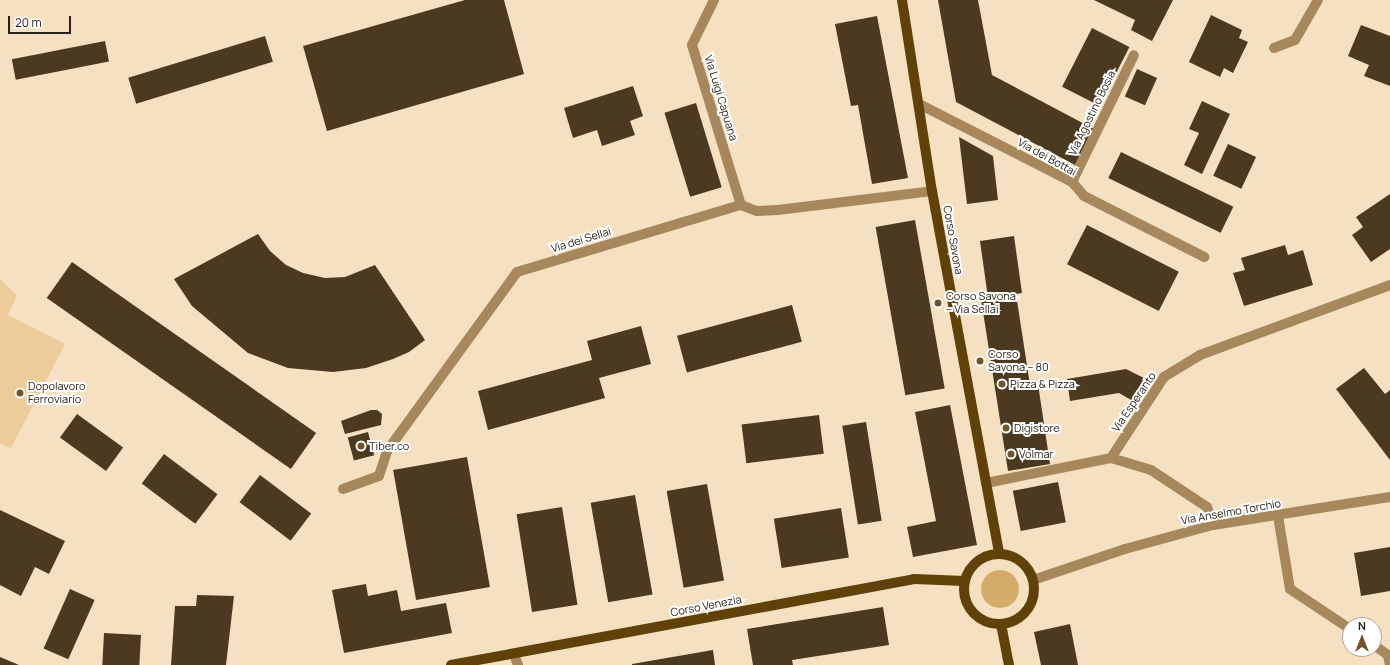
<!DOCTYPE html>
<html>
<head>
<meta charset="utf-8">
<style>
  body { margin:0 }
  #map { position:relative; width:1390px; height:665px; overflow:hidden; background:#f5e0c2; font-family:Manrope,sans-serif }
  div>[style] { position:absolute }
  .green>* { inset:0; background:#ec9 }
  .water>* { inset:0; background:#d5ab6a }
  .round { border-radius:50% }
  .building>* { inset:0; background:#4b3a20; transform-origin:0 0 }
  .minor>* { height:10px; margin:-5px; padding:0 5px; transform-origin:5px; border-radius:5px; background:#a6885c }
  .primary>* { height:10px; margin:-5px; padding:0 5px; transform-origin:5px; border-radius:5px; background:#604208 }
  .primary>.ring { margin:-5px; padding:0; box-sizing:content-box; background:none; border:10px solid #604208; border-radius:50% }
  .dots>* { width:11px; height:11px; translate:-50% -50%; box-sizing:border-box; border:2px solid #fff; border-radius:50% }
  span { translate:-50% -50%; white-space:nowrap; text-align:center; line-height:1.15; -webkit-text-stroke:4px #fff; paint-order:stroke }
  .street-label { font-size:11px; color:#282115 }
  .poi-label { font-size:11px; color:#282115 }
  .left { translate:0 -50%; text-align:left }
  .north { position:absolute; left:1342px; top:617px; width:40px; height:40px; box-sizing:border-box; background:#fff; border:1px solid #a9a6a1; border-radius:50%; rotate:0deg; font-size:11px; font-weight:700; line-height:16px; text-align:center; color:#282115 }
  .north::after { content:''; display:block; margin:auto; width:14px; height:18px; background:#705427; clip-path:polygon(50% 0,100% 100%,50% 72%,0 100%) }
  .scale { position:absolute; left:8px; top:16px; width:63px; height:18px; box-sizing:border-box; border:2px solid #282115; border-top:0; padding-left:5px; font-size:12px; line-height:14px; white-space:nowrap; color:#282115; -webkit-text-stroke:3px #fff; paint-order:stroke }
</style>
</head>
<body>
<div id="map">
  <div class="green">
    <i style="clip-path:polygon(0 279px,17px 295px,8px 315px,65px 344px,11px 448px,0 443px)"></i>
  </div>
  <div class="water">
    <i class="round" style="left:981px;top:570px;width:38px;height:38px"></i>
  </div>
  <div class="building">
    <i style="clip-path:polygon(465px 0,504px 0,524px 74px,327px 131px,303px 46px)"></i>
    <i style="clip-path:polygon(938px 0,978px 0,992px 75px,1094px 129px,1075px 165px,956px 102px)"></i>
    <i style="clip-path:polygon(1094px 0,1173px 0,1152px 41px,1131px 30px,1135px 20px)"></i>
    <i style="clip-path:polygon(1211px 15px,1242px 30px,1239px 38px,1248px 42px,1233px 73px,1224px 68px,1220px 77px,1189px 62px)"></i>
    <i style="clip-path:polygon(877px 16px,908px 178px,872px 184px,858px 105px,851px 106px,835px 24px)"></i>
    <i style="clip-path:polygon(1361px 25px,1390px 36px,1390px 86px,1364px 76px,1369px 65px,1348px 56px)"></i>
    <i style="left:1092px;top:28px;width:42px;height:66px;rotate:27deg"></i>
    <i style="left:265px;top:36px;width:27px;height:143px;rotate:73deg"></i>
    <i style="left:105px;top:41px;width:21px;height:95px;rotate:79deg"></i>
    <i style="left:1137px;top:69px;width:22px;height:30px;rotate:24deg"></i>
    <i style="clip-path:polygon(633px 86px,643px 116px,630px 121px,635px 135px,602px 146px,597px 130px,573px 138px,564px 108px)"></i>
    <i style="clip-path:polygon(1202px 101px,1230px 114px,1202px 174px,1184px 165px,1199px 133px,1189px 129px)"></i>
    <i style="left:696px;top:103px;width:88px;height:33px;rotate:73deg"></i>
    <i style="clip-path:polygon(959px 137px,993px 156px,998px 200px,967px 204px)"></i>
    <i style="left:1228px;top:144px;width:31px;height:35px;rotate:25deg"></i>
    <i style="left:1121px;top:152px;width:125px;height:29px;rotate:26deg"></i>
    <i style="clip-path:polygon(1390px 194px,1390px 249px,1371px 262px,1352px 235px,1363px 227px,1356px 217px)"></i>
    <i style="left:915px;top:220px;width:171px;height:40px;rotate:80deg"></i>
    <i style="left:1087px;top:225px;width:103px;height:44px;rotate:27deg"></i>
    <i style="clip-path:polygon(258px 234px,270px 251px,286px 265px,303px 273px,325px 278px,345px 277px,375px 265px,425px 340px,409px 352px,393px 359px,366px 368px,333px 372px,288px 368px,248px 353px,192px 306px,174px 279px)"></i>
    <i style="clip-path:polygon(1014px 236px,1022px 293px,1016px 294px,1030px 385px,1038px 384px,1050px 464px,1008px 471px,981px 299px,988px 298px,980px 241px)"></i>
    <i style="clip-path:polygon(1285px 245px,1288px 255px,1303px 250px,1313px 285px,1244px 306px,1233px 273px,1245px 270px,1241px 258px)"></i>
    <i style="left:72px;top:262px;width:298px;height:44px;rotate:35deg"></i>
    <i style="left:792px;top:305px;width:38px;height:119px;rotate:75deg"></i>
    <i style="clip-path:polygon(641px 326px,651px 364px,599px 378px,605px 398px,488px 430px,478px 391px,592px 360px,587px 341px)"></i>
    <i style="clip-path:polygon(1364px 368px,1385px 394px,1390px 390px,1390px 460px,1336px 389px)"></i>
    <i style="clip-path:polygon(1126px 369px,1144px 378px,1133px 401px,1119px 393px,1070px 401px,1067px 379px)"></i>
    <i style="clip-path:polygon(950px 405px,977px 545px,913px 557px,907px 527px,936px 521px,915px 412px)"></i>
    <i style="clip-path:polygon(371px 410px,377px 410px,382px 414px,381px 425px,345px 434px,341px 421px)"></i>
    <i style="left:77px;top:414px;width:57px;height:29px;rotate:36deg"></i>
    <i style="left:819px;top:415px;width:39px;height:78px;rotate:83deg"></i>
    <i style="left:866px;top:422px;width:100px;height:24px;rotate:81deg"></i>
    <i style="left:368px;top:432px;width:24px;height:21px;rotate:75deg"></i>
    <i style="left:164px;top:454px;width:67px;height:37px;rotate:37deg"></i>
    <i style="left:467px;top:457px;width:132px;height:75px;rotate:80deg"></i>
    <i style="left:260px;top:475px;width:64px;height:34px;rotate:37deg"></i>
    <i style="left:1058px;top:482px;width:41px;height:46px;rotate:79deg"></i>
    <i style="left:707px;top:484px;width:98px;height:41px;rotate:80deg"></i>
    <i style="left:635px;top:495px;width:101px;height:45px;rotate:80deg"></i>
    <i style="left:562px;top:507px;width:99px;height:46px;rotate:81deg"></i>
    <i style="left:841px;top:508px;width:50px;height:68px;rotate:81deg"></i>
    <i style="clip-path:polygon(0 510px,65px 541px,49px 574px,35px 567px,21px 596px,0 585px)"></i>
    <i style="clip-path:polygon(1390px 547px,1390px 591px,1361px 596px,1354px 553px)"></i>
    <i style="clip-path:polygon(366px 584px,368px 596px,397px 590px,401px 611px,446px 603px,452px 633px,344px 653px,332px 590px)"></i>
    <i style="left:70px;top:589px;width:27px;height:65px;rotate:24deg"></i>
    <i style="clip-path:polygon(197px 595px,234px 596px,226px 665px,171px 665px,175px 606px,196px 606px)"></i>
    <i style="clip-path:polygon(883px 607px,889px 645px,792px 660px,793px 665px,753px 665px,747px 629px)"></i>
    <i style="clip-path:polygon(1070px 624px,1078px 665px,1041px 665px,1034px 632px)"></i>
    <i style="left:104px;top:633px;width:37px;height:32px;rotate:3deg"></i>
    <i style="clip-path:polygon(713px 650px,715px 665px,632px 665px,632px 664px)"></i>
    <i style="clip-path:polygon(0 657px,19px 665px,0 665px)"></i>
  </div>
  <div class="minor">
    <i style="left:714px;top:0;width:50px;rotate:116.1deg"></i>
    <i style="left:692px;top:45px;width:167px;rotate:73deg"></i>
    <i style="left:1274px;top:48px;width:22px;rotate:-21deg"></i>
    <i style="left:1295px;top:40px;width:46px;rotate:-60.1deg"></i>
    <i style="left:919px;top:104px;width:172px;rotate:27deg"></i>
    <i style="left:1072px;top:182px;width:18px;rotate:49deg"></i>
    <i style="left:1084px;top:196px;width:135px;rotate:26.9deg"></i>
    <i style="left:1072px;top:182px;width:141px;rotate:-64deg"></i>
    <i style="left:1111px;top:458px;width:42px;rotate:16.7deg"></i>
    <i style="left:1151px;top:470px;width:67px;rotate:33.5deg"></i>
    <i style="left:1207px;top:507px;width:19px;rotate:72deg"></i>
    <i style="left:986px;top:483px;width:127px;rotate:-11.3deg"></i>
    <i style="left:1111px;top:458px;width:97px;rotate:-56.8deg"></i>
    <i style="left:1164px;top:377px;width:42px;rotate:-31.4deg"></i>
    <i style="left:1200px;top:355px;width:202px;rotate:-20.2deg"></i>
    <i style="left:343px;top:489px;width:38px;rotate:-20deg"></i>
    <i style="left:379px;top:476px;width:26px;rotate:-72deg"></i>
    <i style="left:387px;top:451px;width:221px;rotate:-54deg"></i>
    <i style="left:517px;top:272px;width:234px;rotate:-16.7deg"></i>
    <i style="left:741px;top:205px;width:17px;rotate:21deg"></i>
    <i style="left:757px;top:211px;width:21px;rotate:-3deg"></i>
    <i style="left:778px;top:210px;width:155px;rotate:-7deg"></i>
    <i style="left:1278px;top:516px;width:74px;rotate:80.7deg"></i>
    <i style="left:1290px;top:589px;width:72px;rotate:33.7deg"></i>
    <i style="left:1033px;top:580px;width:97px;rotate:-18.6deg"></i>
    <i style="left:1125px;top:549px;width:91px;rotate:-15.3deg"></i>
    <i style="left:1213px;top:525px;width:179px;rotate:-9deg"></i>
    <i style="left:1374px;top:645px;width:17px;rotate:36deg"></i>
    <i style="left:1388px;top:655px;width:10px;rotate:79deg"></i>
    <i style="left:514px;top:655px;width:11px;rotate:68deg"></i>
  </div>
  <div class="primary">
    <i style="left:902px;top:0;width:193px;rotate:81.1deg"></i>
    <i style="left:932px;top:191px;width:369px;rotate:79.5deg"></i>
    <i class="ring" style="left:964px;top:554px;width:60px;height:60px"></i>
    <i style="left:1001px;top:624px;width:42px;rotate:79deg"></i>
    <i style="left:451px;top:665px;width:471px;rotate:-10.5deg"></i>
    <i style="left:914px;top:579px;width:51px;rotate:2.2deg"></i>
  </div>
  <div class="dots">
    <i style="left:938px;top:303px;background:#705427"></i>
    <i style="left:980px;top:361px;background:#705427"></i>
    <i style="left:1002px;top:384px;background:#705427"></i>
    <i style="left:20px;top:393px;background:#705427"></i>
    <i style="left:1006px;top:428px;background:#705427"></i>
    <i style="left:361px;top:446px;background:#705427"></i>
    <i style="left:1011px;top:454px;background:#705427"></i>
  </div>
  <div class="street-label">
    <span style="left:721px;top:98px;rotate:73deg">Via Luigi Capuana</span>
    <span style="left:1092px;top:113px;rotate:-64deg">Via Agostino Bosia</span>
    <span style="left:1047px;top:157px;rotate:29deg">Via dei Bottai</span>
    <span style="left:581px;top:240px;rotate:-17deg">Via dei Sellai</span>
    <span style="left:953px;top:240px;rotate:80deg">Corso Savona</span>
    <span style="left:1134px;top:402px;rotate:-56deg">Via Esperanto</span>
    <span style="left:1231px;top:512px;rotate:-10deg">Via Anselmo Torchio</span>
    <span style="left:706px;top:606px;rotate:-11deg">Corso Venezia</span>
  </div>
  <div class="poi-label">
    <span class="left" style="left:946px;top:303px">Corso Savona<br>– Via Sellai</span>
    <span class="left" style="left:988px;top:361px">Corso<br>Savona – 80</span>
    <span class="left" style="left:1010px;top:384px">Pizza &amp; Pizza</span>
    <span class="left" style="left:28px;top:393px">Dopolavoro<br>Ferroviario</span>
    <span class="left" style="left:1014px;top:428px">Digistore</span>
    <span class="left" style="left:369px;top:446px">Tiber.co</span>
    <span class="left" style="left:1019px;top:454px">Volmar</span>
  </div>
  <div class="north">N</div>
  <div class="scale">20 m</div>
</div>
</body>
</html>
